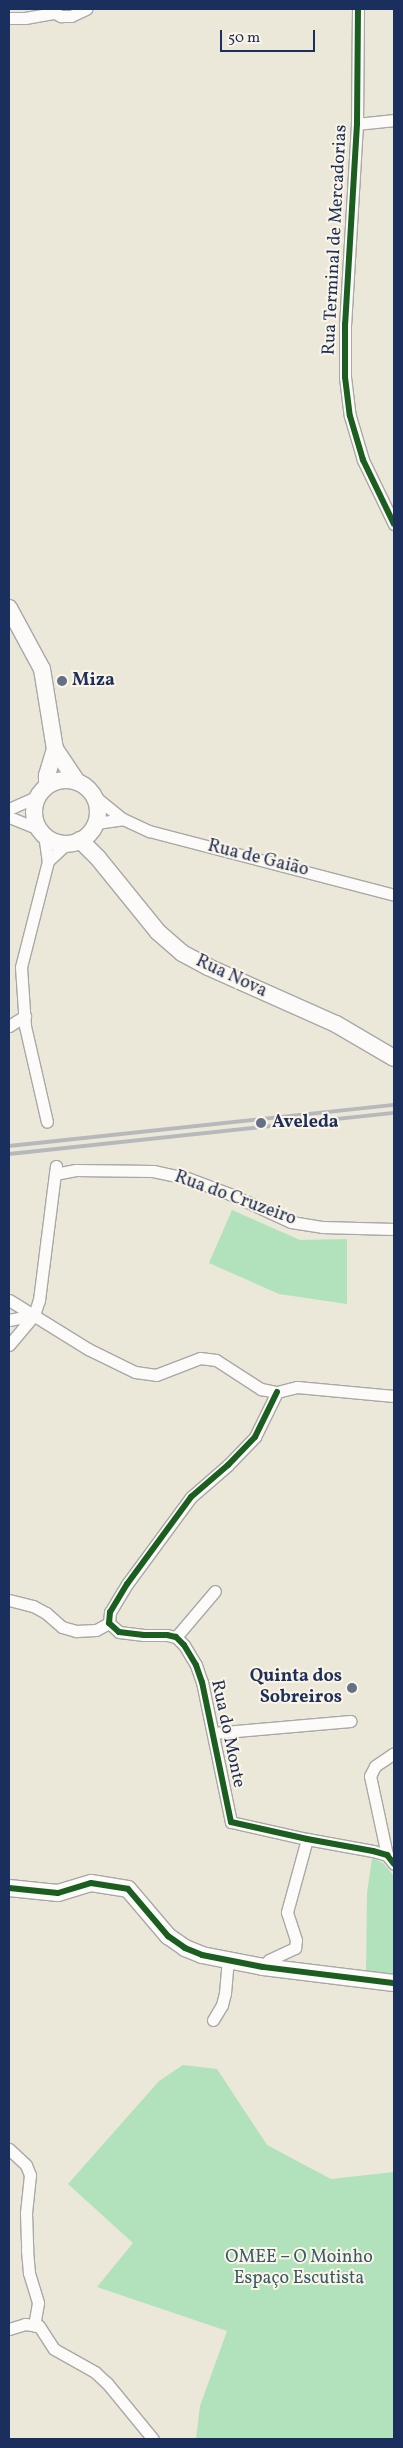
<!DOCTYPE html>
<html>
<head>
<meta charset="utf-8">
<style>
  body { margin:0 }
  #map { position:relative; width:403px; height:2448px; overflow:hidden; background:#ebe7d9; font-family:Vollkorn,serif }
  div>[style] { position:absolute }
  .green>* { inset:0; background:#b2e2bc }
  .roads { filter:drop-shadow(1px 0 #a8a8a6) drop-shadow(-1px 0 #a8a8a6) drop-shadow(0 1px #a8a8a6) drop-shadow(0 -1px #a8a8a6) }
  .street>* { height:11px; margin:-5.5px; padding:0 5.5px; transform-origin:5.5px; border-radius:5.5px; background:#fcfbf9 }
  .secondary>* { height:16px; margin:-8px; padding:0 8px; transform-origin:8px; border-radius:8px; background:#fcfbf9 }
  .secondary>.ring { margin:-8px; padding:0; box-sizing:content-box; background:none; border:16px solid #fcfbf9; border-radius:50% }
  .rail>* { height:4px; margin:-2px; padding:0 2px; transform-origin:2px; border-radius:2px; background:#b6b8bb }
  .cycleway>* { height:6px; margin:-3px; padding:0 3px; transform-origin:3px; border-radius:3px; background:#1b5e20 }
  .dots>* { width:14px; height:14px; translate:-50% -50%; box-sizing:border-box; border:2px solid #fcf5e5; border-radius:50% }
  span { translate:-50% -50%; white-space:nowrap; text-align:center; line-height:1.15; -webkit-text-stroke:4px #fcf5e5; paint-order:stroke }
  .street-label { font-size:18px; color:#1b2f5e }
  .poi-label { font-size:18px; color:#1b2f5e; font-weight:700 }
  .left { translate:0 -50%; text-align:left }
  .right { translate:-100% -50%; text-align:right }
  .park-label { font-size:18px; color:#355b70 }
  .frame { position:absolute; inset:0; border:10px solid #1b2f5e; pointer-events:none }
  .scale { position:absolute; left:220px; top:30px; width:95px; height:22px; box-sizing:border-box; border:2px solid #1b2f5e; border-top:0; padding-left:6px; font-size:15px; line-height:18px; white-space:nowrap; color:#1b2f5e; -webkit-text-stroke:4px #fcf5e5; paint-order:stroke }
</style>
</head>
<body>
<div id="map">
  <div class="green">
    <i style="clip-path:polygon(232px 1210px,300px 1240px,347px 1239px,347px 1304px,279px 1294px,209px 1263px)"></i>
    <i style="clip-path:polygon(372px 1858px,383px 1863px,394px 1876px,394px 1975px,366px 1972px,367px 1893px)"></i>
    <i style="clip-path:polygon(183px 2065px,217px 2069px,267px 2145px,331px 2179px,394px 2172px,394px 2439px,196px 2439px,200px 2406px,227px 2331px,97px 2287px,133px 2243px,68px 2184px,159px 2081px)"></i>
  </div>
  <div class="roads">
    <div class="street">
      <i style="left:47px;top:9px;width:16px;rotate:27deg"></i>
      <i style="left:61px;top:16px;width:10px"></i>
      <i style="left:71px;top:16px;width:17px;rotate:-25deg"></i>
      <i style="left:358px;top:9px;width:115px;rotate:90.5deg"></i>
      <i style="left:357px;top:124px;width:200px;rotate:93.4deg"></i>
      <i style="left:345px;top:324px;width:53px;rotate:90deg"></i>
      <i style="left:345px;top:377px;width:39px;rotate:83deg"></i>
      <i style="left:350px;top:416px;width:46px;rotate:73.5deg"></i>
      <i style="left:363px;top:460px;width:71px;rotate:64.2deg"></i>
      <i style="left:9px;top:18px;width:16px"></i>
      <i style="left:25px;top:18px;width:27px;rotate:-10deg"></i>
      <i style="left:357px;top:124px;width:37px;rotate:-6deg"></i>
      <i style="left:93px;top:795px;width:38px;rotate:39deg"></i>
      <i style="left:123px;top:819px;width:29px;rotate:25deg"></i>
      <i style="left:149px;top:831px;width:253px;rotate:14.6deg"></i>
      <i style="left:9px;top:809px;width:32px;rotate:-24deg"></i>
      <i style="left:9px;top:817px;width:32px;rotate:22deg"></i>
      <i style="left:96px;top:823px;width:27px;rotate:-8deg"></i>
      <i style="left:44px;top:834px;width:27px;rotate:82deg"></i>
      <i style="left:48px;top:861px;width:109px;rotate:104.3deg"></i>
      <i style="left:21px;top:967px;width:59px;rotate:86.1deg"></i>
      <i style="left:25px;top:1026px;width:98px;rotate:77.1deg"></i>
      <i style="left:48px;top:861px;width:26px;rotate:-43deg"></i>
      <i style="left:9px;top:1026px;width:19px;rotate:-32deg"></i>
      <i style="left:56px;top:1166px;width:8px;rotate:97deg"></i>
      <i style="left:55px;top:1174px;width:21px;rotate:-11deg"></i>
      <i style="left:76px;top:1170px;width:77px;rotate:0.7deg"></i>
      <i style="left:153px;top:1171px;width:35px;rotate:12deg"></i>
      <i style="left:187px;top:1178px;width:46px;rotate:20.4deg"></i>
      <i style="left:230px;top:1194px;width:67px;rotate:24.7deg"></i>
      <i style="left:291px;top:1222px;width:31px;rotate:9deg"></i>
      <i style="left:322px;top:1227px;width:72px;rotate:1.6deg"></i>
      <i style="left:9px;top:1300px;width:93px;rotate:31.8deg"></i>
      <i style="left:88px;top:1349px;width:52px;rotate:26.1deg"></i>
      <i style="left:135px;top:1372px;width:21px;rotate:8deg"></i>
      <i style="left:156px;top:1375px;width:47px;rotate:-21.1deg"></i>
      <i style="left:200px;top:1358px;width:16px;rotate:7deg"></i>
      <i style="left:216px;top:1360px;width:54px;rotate:32.8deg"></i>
      <i style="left:261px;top:1389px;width:16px;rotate:11deg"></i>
      <i style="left:277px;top:1392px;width:21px;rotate:-14deg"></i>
      <i style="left:297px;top:1387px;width:97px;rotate:5.3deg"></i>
      <i style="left:9px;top:1320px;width:25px;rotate:-11deg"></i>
      <i style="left:9px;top:1345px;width:39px;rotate:-50deg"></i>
      <i style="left:34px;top:1315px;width:16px;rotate:-72deg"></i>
      <i style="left:39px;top:1300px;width:127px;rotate:-82.8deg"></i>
      <i style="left:277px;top:1392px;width:50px;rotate:116.1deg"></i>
      <i style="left:255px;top:1437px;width:39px;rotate:134deg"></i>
      <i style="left:228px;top:1465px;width:49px;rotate:139.1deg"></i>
      <i style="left:191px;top:1497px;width:108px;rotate:126.3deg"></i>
      <i style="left:127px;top:1584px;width:33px;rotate:121deg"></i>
      <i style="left:110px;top:1612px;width:11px;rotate:95deg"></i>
      <i style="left:109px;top:1623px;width:13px;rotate:42deg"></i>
      <i style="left:119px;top:1632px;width:25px;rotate:7deg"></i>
      <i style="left:144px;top:1635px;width:23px"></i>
      <i style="left:167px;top:1635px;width:9px;rotate:13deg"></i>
      <i style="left:176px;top:1637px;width:11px;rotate:45deg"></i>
      <i style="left:184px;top:1645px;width:23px;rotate:59deg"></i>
      <i style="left:196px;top:1665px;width:18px;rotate:71deg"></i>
      <i style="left:202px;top:1682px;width:143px;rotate:78.3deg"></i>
      <i style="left:231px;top:1822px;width:78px;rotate:12.6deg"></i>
      <i style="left:307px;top:1839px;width:67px;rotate:10.3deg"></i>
      <i style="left:373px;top:1851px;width:15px;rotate:16deg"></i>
      <i style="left:387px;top:1855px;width:11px;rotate:52deg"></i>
      <i style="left:9px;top:1600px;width:25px;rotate:14deg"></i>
      <i style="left:33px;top:1606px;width:15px;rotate:28deg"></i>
      <i style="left:46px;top:1613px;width:21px;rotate:41deg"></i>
      <i style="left:62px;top:1627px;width:15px;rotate:16deg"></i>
      <i style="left:76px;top:1631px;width:20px;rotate:-3deg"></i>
      <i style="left:96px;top:1630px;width:15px;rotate:-28deg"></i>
      <i style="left:176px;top:1637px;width:60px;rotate:-49.7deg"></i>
      <i style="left:213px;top:1733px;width:138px;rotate:-5deg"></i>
      <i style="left:387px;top:1855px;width:81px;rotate:-102.1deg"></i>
      <i style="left:370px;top:1776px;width:11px;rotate:-63deg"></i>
      <i style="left:375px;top:1766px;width:23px;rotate:-34deg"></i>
      <i style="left:263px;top:1967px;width:9px;rotate:-49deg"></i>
      <i style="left:269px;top:1960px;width:29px;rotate:-25deg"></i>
      <i style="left:295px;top:1948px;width:8px;rotate:-83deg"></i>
      <i style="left:296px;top:1940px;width:29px;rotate:-108deg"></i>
      <i style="left:287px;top:1912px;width:76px;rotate:-74.7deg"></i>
      <i style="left:213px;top:2020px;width:17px;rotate:-59deg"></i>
      <i style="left:222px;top:2005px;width:12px;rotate:-76deg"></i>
      <i style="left:225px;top:1993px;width:32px;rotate:-85deg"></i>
      <i style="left:9px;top:2149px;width:23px;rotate:43deg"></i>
      <i style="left:26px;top:2165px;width:11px;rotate:68deg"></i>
      <i style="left:30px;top:2175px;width:38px;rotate:96deg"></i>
      <i style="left:26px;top:2213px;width:37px;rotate:88deg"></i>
      <i style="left:27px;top:2250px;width:23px;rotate:85deg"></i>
      <i style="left:29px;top:2273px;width:31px;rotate:73deg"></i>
      <i style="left:38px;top:2303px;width:23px;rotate:100deg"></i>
      <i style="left:9px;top:2329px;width:17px;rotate:-17deg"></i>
      <i style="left:25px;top:2324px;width:14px;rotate:8deg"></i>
      <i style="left:39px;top:2326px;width:27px;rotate:57deg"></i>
      <i style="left:54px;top:2349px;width:47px;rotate:29.3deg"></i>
      <i style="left:95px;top:2372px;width:16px;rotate:43deg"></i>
      <i style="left:107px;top:2383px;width:72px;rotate:50.6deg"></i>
    </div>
    <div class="secondary">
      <i style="left:9px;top:608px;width:69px;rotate:61.6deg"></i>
      <i style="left:42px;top:669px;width:81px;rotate:80.8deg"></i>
      <i style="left:55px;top:749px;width:28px;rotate:107deg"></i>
      <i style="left:47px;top:776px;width:10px;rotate:90deg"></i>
      <i style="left:55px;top:749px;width:40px;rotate:56deg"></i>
      <i class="ring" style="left:34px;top:780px;width:48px;height:48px"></i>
      <i style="left:80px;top:840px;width:25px;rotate:45deg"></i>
      <i style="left:98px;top:858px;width:95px;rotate:51deg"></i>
      <i style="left:158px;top:932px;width:32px;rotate:41deg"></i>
      <i style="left:182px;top:953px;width:30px;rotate:28deg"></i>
      <i style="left:208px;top:967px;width:140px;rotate:24deg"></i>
      <i style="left:336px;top:1024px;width:67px;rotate:30.4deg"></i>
      <i style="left:9px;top:1888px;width:49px;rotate:5.8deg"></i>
      <i style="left:58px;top:1893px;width:34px;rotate:-17deg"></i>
      <i style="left:91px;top:1883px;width:37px;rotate:9deg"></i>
      <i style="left:128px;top:1889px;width:62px;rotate:49.6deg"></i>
      <i style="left:168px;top:1936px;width:21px;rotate:35deg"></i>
      <i style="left:185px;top:1948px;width:18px;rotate:22deg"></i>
      <i style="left:202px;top:1955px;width:62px;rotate:11.1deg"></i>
      <i style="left:263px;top:1967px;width:132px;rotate:7deg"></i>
    </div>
  </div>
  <div class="rail">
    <i style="left:9px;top:1146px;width:387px;rotate:-6.1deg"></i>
    <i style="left:9px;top:1154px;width:387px;rotate:-6.1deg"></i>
  </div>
  <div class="cycleway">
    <i style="left:358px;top:9px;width:115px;rotate:90.5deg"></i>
    <i style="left:357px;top:124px;width:200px;rotate:93.4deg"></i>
    <i style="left:345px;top:324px;width:53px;rotate:90deg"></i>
    <i style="left:345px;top:377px;width:39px;rotate:83deg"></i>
    <i style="left:350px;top:416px;width:46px;rotate:73.5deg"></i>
    <i style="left:363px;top:460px;width:71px;rotate:64.2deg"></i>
    <i style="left:277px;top:1392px;width:50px;rotate:116.1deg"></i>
    <i style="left:255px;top:1437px;width:39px;rotate:134deg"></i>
    <i style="left:228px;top:1465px;width:49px;rotate:139.1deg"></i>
    <i style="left:191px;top:1497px;width:108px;rotate:126.3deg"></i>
    <i style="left:127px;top:1584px;width:33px;rotate:121deg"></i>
    <i style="left:110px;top:1612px;width:11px;rotate:95deg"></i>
    <i style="left:109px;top:1623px;width:13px;rotate:42deg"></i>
    <i style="left:119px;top:1632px;width:25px;rotate:7deg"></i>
    <i style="left:144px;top:1635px;width:23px"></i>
    <i style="left:167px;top:1635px;width:9px;rotate:13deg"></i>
    <i style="left:176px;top:1637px;width:11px;rotate:45deg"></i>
    <i style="left:184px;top:1645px;width:23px;rotate:59deg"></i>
    <i style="left:196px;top:1665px;width:18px;rotate:71deg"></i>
    <i style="left:202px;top:1682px;width:143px;rotate:78.3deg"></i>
    <i style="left:231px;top:1822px;width:78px;rotate:12.6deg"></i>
    <i style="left:307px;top:1839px;width:67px;rotate:10.3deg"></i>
    <i style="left:373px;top:1851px;width:15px;rotate:16deg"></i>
    <i style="left:387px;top:1855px;width:11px;rotate:52deg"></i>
    <i style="left:9px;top:1888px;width:49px;rotate:5.8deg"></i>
    <i style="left:58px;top:1893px;width:34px;rotate:-17deg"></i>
    <i style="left:91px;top:1883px;width:37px;rotate:9deg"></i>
    <i style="left:128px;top:1889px;width:62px;rotate:49.6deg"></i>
    <i style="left:168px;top:1936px;width:21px;rotate:35deg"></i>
    <i style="left:185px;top:1948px;width:18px;rotate:22deg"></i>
    <i style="left:202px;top:1955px;width:62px;rotate:11.1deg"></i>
    <i style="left:263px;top:1967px;width:132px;rotate:7deg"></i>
  </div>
  <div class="dots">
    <i style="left:62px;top:681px;background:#646f89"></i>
    <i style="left:261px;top:1123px;background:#646f89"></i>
    <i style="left:352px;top:1688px;background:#646f89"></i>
  </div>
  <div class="street-label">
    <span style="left:336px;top:240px;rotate:-87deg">Rua Terminal de Mercadorias</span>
    <span style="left:258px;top:859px;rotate:14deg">Rua de Gaião</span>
    <span style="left:231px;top:977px;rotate:25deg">Rua Nova</span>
    <span style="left:235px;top:1199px;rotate:20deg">Rua do Cruzeiro</span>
    <span style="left:227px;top:1734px;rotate:78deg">Rua do Monte</span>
  </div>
  <div class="poi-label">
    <span class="left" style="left:72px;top:681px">Miza</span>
    <span class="left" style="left:272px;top:1123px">Aveleda</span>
    <span class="right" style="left:342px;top:1688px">Quinta dos<br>Sobreiros</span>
  </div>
  <div class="park-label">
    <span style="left:299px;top:2269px">OMEE – O Moinho<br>Espaço Escutista</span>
  </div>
  <div class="frame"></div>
  <div class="scale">50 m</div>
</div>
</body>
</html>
